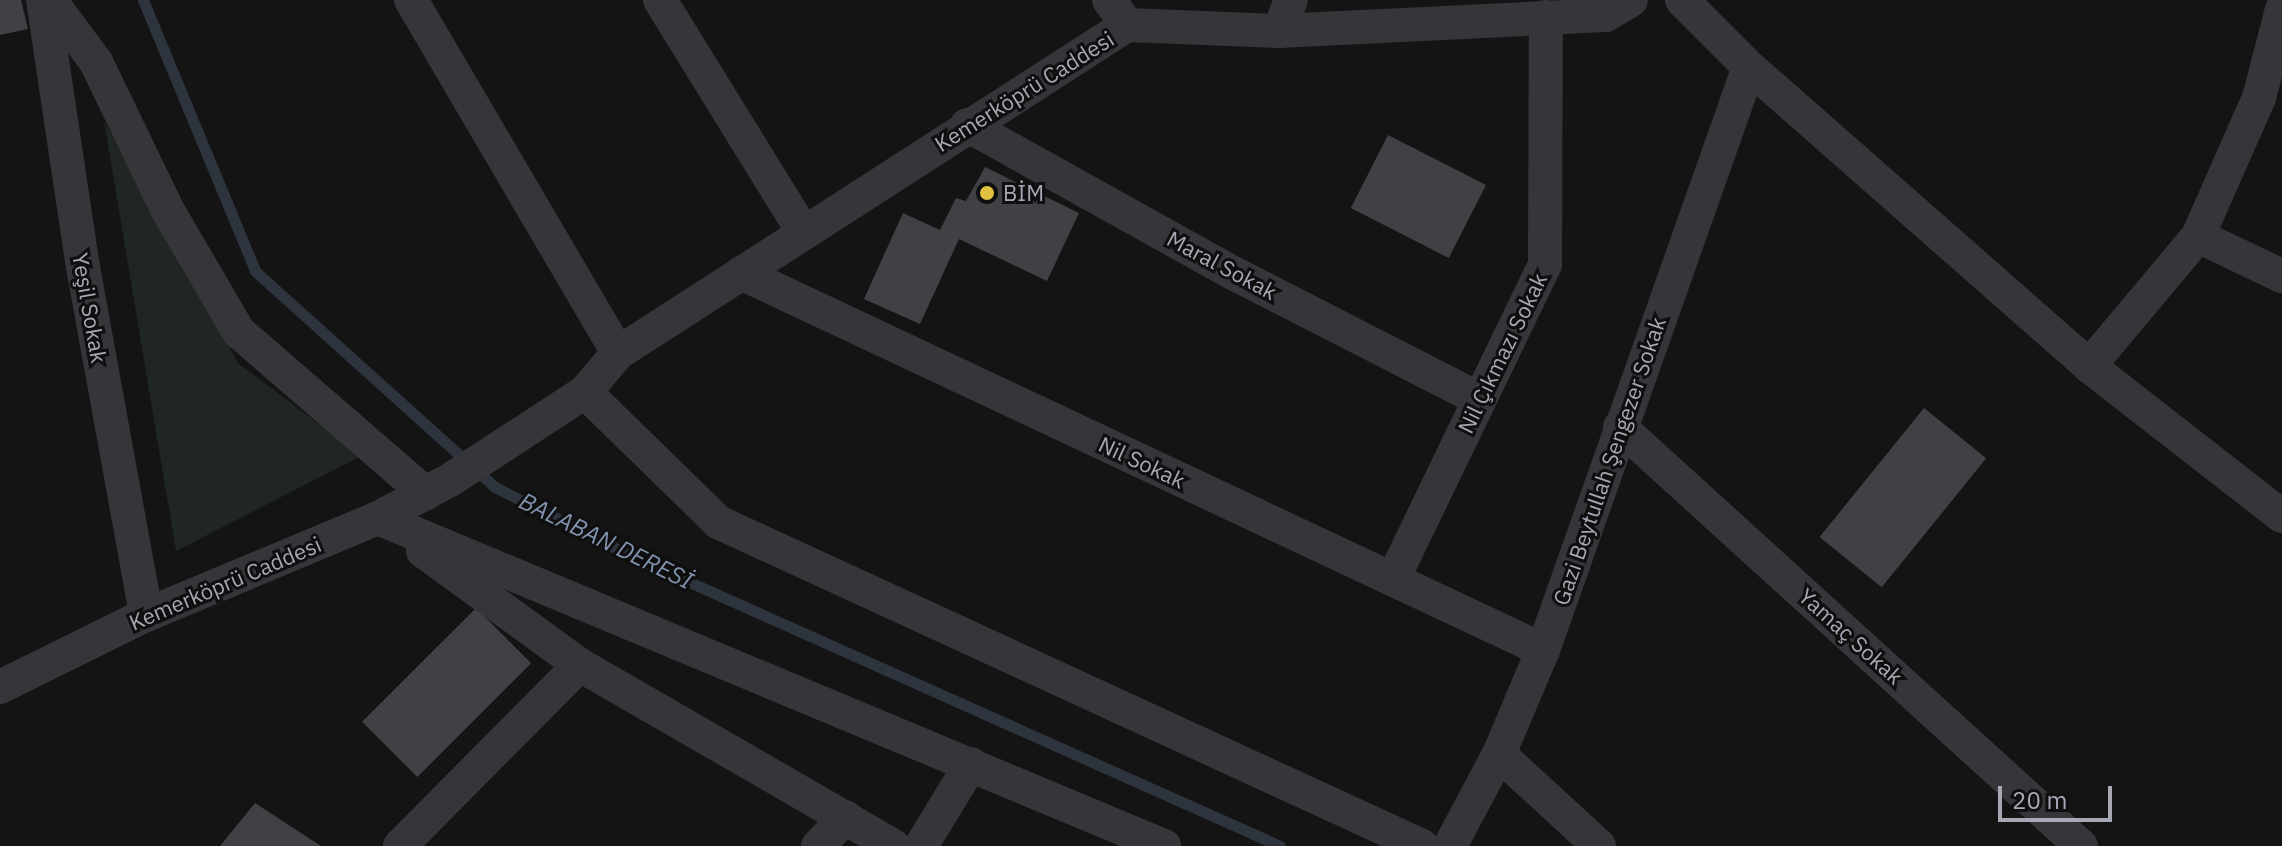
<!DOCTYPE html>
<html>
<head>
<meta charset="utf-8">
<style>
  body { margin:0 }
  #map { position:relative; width:2282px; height:846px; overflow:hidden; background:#141415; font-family:"IBM Plex Sans",sans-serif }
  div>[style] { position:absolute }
  .green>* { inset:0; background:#202722 }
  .stream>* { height:11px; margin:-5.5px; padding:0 5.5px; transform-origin:5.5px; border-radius:5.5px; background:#2e343d }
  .building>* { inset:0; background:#404145; transform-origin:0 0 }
  .street>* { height:34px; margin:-17px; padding:0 17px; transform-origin:17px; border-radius:17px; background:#35353a }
  .dots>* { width:22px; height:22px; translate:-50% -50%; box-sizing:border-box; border:4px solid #0f0f10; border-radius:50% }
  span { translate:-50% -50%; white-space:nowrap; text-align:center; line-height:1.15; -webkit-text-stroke:6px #0f0f10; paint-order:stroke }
  .street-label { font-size:22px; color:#a6a9b4 }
  .poi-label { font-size:22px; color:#a6a9b4 }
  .left { translate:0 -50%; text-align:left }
  .water-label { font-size:24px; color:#8092ac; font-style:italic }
  .scale { position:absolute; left:1998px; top:786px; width:114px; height:36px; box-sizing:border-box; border:4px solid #a6a9b4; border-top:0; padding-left:10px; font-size:24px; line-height:28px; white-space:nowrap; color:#a6a9b4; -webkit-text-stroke:6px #0f0f10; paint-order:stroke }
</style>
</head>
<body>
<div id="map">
  <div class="green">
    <i style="clip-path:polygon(104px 121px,238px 363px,361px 456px,176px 551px)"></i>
  </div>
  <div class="stream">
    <i style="left:143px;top:0;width:293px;rotate:67.5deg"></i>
    <i style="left:255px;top:271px;width:323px;rotate:42deg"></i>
    <i style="left:495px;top:487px;width:150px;rotate:26.9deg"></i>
    <i style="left:629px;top:555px;width:713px;rotate:24.08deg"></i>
  </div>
  <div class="building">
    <i style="clip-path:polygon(0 0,21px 0,28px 29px,0 35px)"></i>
    <i style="left:1388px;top:135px;width:110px;height:82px;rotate:27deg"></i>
    <i style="clip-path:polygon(985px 167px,1079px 213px,1047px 281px,959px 239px,920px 324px,864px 299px,903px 213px,940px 230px,956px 198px,966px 201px)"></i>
    <i style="left:1924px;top:408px;width:80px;height:166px;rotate:39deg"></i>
    <i style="left:476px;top:608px;width:78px;height:161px;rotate:45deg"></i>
    <i style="clip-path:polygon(255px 803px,321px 846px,220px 846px)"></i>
  </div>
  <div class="street">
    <i style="left:43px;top:0;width:270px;rotate:81.5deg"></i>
    <i style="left:83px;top:267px;width:354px;rotate:79.7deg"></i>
    <i style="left:50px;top:0;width:77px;rotate:53.4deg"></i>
    <i style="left:96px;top:62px;width:163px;rotate:64.2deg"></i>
    <i style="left:167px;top:209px;width:143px;rotate:59.7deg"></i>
    <i style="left:239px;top:332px;width:247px;rotate:40.9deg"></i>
    <i style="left:411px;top:0;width:409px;rotate:59.6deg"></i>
    <i style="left:660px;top:0;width:274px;rotate:58.3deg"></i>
    <i style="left:1109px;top:0;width:31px;rotate:54deg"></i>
    <i style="left:1682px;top:0;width:95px;rotate:45deg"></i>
    <i style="left:1749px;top:67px;width:453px;rotate:41.3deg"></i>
    <i style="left:2089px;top:366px;width:244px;rotate:37.9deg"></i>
    <i style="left:1279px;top:31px;width:33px;rotate:-69deg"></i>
    <i style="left:967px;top:125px;width:307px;rotate:29.1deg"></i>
    <i style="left:1235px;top:274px;width:274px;rotate:27.1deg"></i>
    <i style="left:2198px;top:236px;width:93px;rotate:25.5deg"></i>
    <i style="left:741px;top:273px;width:886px;rotate:25.18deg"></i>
    <i style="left:2089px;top:366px;width:170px;rotate:-50deg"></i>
    <i style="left:2198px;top:236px;width:151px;rotate:-66.2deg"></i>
    <i style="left:2259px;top:98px;width:92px;rotate:-75.5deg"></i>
    <i style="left:585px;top:392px;width:186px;rotate:44.3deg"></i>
    <i style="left:718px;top:522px;width:775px;rotate:24.71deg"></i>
    <i style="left:1620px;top:427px;width:623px;rotate:42.27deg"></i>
    <i style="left:378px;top:518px;width:852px;rotate:22.65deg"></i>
    <i style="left:423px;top:551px;width:194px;rotate:36deg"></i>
    <i style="left:580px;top:665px;width:362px;rotate:30deg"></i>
    <i style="left:1393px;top:579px;width:350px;rotate:-64.2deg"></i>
    <i style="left:1545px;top:264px;width:247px;rotate:-89.8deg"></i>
    <i style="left:0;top:687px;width:163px;rotate:-26.3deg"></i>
    <i style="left:146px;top:615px;width:251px;rotate:-22.7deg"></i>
    <i style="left:378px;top:518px;width:81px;rotate:-27.8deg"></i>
    <i style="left:450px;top:480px;width:161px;rotate:-33.1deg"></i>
    <i style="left:585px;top:392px;width:51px;rotate:-49.8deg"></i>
    <i style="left:618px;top:353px;width:606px;rotate:-32.8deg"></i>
    <i style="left:1127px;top:25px;width:152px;rotate:2.3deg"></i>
    <i style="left:1279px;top:31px;width:327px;rotate:-2.8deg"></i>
    <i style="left:1606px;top:15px;width:29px;rotate:-31deg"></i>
    <i style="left:1499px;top:754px;width:136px;rotate:42.6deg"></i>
    <i style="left:400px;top:846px;width:255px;rotate:-45.2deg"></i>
    <i style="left:818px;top:846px;width:40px;rotate:-46deg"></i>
    <i style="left:921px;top:846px;width:96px;rotate:-58.6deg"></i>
    <i style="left:1450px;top:846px;width:104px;rotate:-62deg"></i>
    <i style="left:1499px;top:754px;width:113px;rotate:-67.1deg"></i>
    <i style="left:1543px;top:650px;width:618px;rotate:-70.54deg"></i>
  </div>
  <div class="dots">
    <i style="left:987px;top:193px;background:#e1c140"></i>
  </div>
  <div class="street-label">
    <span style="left:1024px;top:91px;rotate:-32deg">Kemerköprü Caddesi</span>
    <span style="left:1222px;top:265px;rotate:28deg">Maral Sokak</span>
    <span style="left:90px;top:308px;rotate:80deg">Yeşil Sokak</span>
    <span style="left:1502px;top:353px;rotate:-64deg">Nil Çıkmazı Sokak</span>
    <span style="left:1609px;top:461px;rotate:-71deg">Gazi Beytullah Şengezer Sokak</span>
    <span style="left:1142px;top:462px;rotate:25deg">Nil Sokak</span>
    <span style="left:225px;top:583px;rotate:-23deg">Kemerköprü Caddesi</span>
    <span style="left:1851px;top:636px;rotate:42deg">Yamaç Sokak</span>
  </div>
  <div class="poi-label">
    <span class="left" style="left:1003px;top:193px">BİM</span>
  </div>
  <div class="water-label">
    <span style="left:606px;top:541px;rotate:26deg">BALABAN DERESİ</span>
  </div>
  <div class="scale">20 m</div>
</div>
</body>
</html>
